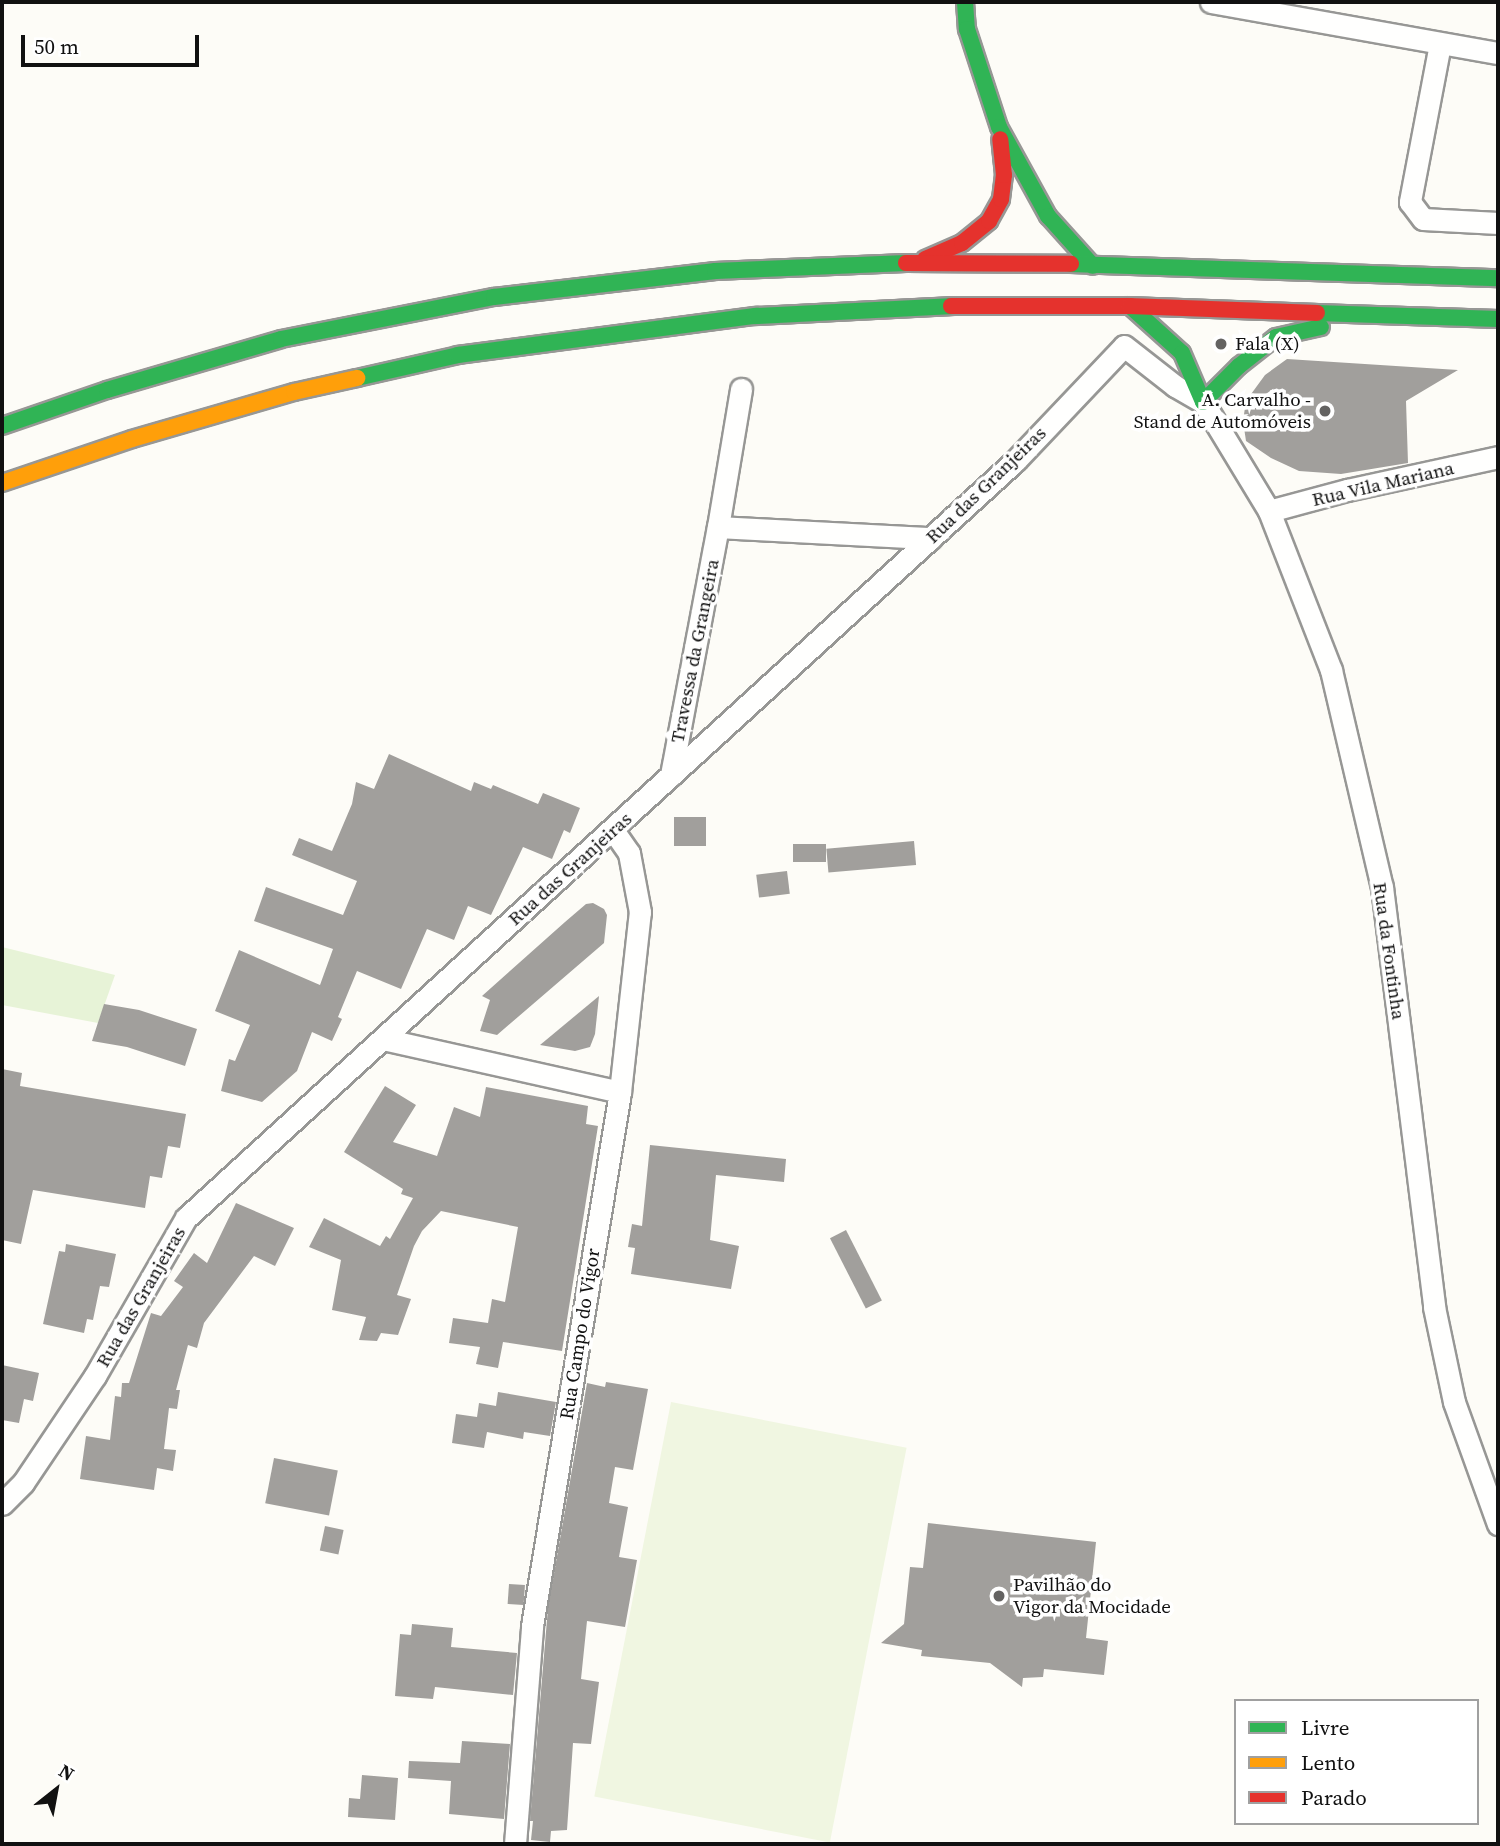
<!DOCTYPE html>
<html>
<head>
<meta charset="utf-8">
<style>
  body { margin:0 }
  #map { position:relative; width:1500px; height:1846px; overflow:hidden; background:#fdfcf7; font-family:"Source Serif 4",serif }
  div>[style] { position:absolute }
  .green>* { inset:0; background:#e7f3d7 }
  .pitch>* { inset:0; background:#f0f6e1; transform-origin:0 0 }
  .building>* { inset:0; background:#a19f9c; transform-origin:0 0 }
  .roads { filter:drop-shadow(2px 0 #979795) drop-shadow(-2px 0 #979795) drop-shadow(0 2px #979795) drop-shadow(0 -2px #979795) }
  .street>* { height:21px; margin:-10.5px; padding:0 10.5px; transform-origin:10.5px; border-radius:10.5px; background:#fffffe }
  .fast>* { height:16px; margin:-8px; padding:0 8px; transform-origin:8px; border-radius:8px; background:#30b455 }
  .slow>* { height:16px; margin:-8px; padding:0 8px; transform-origin:8px; border-radius:8px; background:#ff9f0a }
  .jam>* { height:16px; margin:-8px; padding:0 8px; transform-origin:8px; border-radius:8px; background:#e5322d }
  .dots>* { width:19px; height:19px; translate:-50% -50%; box-sizing:border-box; border:4px solid #fff; border-radius:50% }
  span { translate:-50% -50%; white-space:nowrap; text-align:center; line-height:1.15; -webkit-text-stroke:7px #fff; paint-order:stroke }
  .poi-label { font-size:19px; color:#111 }
  .left { translate:0 -50%; text-align:left }
  .right { translate:-100% -50%; text-align:right }
  .street-label { font-size:19px; color:#111 }
  .frame { position:absolute; inset:0; border:4px solid #111; pointer-events:none }
  .legend { position:absolute; left:1234px; top:1699px; width:245px; height:126px; box-sizing:border-box; background:#fff; border:2px solid #a0a0a0; margin:0; padding:9px 12px; list-style:none; font-size:21px; color:#111 }
  .legend li { display:flex; align-items:center; gap:14px; height:35px }
  .legend b { width:35px; border:2px solid #a0a0a0 }
  .north { position:absolute; left:21px; top:1755px; width:70px; height:70px; -webkit-text-stroke:5px #fff; paint-order:stroke; rotate:31deg; font-size:19px; font-weight:700; line-height:28px; text-align:center; color:#111 }
  .north::after { content:''; display:block; margin:auto; width:24px; height:32px; background:#111; clip-path:polygon(50% 0,100% 100%,50% 72%,0 100%) }
  .scale { position:absolute; left:21px; top:35px; width:178px; height:32px; box-sizing:border-box; border:4px solid #111; border-top:0; padding-left:9px; font-size:21px; line-height:24px; white-space:nowrap; color:#111; -webkit-text-stroke:5px #fff; paint-order:stroke }
</style>
</head>
<body>
<div id="map">
  <div class="green">
    <i style="clip-path:polygon(2px 947px,115px 975px,98px 1023px,2px 1005px)"></i>
  </div>
  <div class="pitch">
    <i style="left:671px;top:1402px;width:240px;height:402px;rotate:11deg"></i>
  </div>
  <div class="building">
    <i style="clip-path:polygon(1287px 359px,1458px 370px,1406px 401px,1408px 463px,1341px 474px,1299px 471px,1271px 458px,1246px 441px,1243px 421px,1246px 401px,1265px 375px)"></i>
    <i style="clip-path:polygon(389px 754px,471px 791px,474px 782px,491px 789px,493px 785px,538px 804px,543px 793px,580px 808px,570px 833px,564px 830px,552px 859px,523px 847px,491px 915px,468px 906px,454px 940px,427px 929px,401px 989px,357px 971px,338px 1017px,342px 1019px,332px 1041px,312px 1032px,297px 1071px,262px 1102px,221px 1091px,229px 1059px,235px 1061px,250px 1025px,215px 1011px,239px 950px,320px 985px,333px 949px,254px 921px,266px 887px,343px 915px,357px 881px,292px 855px,299px 838px,332px 851px,352px 804px,356px 782px,374px 789px)"></i>
    <i style="left:674px;top:817px;width:32px;height:29px"></i>
    <i style="left:914px;top:841px;width:24px;height:88px;rotate:85deg"></i>
    <i style="left:826px;top:844px;width:18px;height:33px;rotate:90deg"></i>
    <i style="left:787px;top:871px;width:23px;height:31px;rotate:83deg"></i>
    <i style="clip-path:polygon(593px 903px,604px 909px,607px 915px,604px 943px,497px 1035px,480px 1031px,490px 1000px,482px 996px,565px 922px,586px 904px)"></i>
    <i style="clip-path:polygon(599px 996px,595px 1034px,590px 1047px,575px 1051px,540px 1045px)"></i>
    <i style="clip-path:polygon(104px 1004px,139px 1010px,197px 1029px,185px 1066px,127px 1047px,92px 1041px)"></i>
    <i style="clip-path:polygon(2px 1069px,22px 1073px,20px 1086px,186px 1114px,180px 1148px,168px 1146px,162px 1178px,150px 1176px,145px 1208px,33px 1190px,21px 1244px,2px 1240px)"></i>
    <i style="clip-path:polygon(385px 1086px,416px 1105px,393px 1142px,437px 1156px,454px 1107px,480px 1117px,486px 1087px,588px 1106px,586px 1124px,598px 1126px,562px 1351px,503px 1342px,498px 1368px,476px 1364px,480px 1347px,449px 1343px,453px 1318px,488px 1323px,492px 1299px,505px 1302px,518px 1227px,441px 1211px,422px 1231px,414px 1246px,397px 1295px,411px 1299px,398px 1335px,381px 1333px,377px 1341px,359px 1340px,366px 1317px,332px 1310px,341px 1260px,309px 1247px,324px 1218px,380px 1246px,386px 1236px,390px 1239px,413px 1198px,401px 1194px,403px 1189px,344px 1152px)"></i>
    <i style="clip-path:polygon(650px 1145px,786px 1159px,784px 1182px,716px 1175px,710px 1240px,739px 1246px,731px 1289px,631px 1274px,635px 1248px,628px 1247px,632px 1224px,642px 1226px)"></i>
    <i style="clip-path:polygon(236px 1203px,294px 1228px,275px 1266px,254px 1256px,204px 1323px,197px 1348px,188px 1345px,176px 1390px,180px 1390px,177px 1409px,169px 1408px,164px 1449px,176px 1450px,173px 1471px,157px 1468px,154px 1490px,80px 1479px,86px 1436px,110px 1440px,115px 1396px,121px 1397px,122px 1383px,129px 1383px,151px 1313px,161px 1316px,183px 1287px,174px 1281px,194px 1253px,207px 1263px)"></i>
    <i style="left:846px;top:1230px;width:79px;height:18px;rotate:63deg"></i>
    <i style="clip-path:polygon(66px 1244px,116px 1254px,109px 1287px,100px 1286px,93px 1320px,87px 1319px,84px 1333px,43px 1324px,59px 1251px,65px 1252px)"></i>
    <i style="clip-path:polygon(2px 1365px,39px 1373px,33px 1401px,24px 1399px,19px 1423px,2px 1420px)"></i>
    <i style="clip-path:polygon(606px 1382px,648px 1389px,633px 1470px,615px 1467px,609px 1503px,628px 1507px,619px 1557px,637px 1560px,625px 1627px,587px 1621px,581px 1679px,599px 1682px,591px 1744px,573px 1743px,567px 1830px,551px 1831px,550px 1842px,531px 1840px,533px 1821px,530px 1821px,548px 1608px,587px 1383px,605px 1387px)"></i>
    <i style="clip-path:polygon(498px 1392px,556px 1402px,550px 1436px,524px 1432px,523px 1439px,487px 1432px,484px 1448px,452px 1443px,456px 1414px,477px 1417px,479px 1403px,496px 1406px)"></i>
    <i style="left:274px;top:1458px;width:65px;height:46px;rotate:11deg"></i>
    <i style="clip-path:polygon(928px 1523px,1096px 1542px,1086px 1638px,1108px 1641px,1104px 1675px,1044px 1669px,1043px 1677px,1023px 1678px,1022px 1687px,990px 1663px,921px 1656px,922px 1650px,881px 1643px,904px 1624px,910px 1567px,923px 1568px)"></i>
    <i style="left:325px;top:1526px;width:19px;height:25px;rotate:12deg"></i>
    <i style="left:509px;top:1584px;width:16px;height:20px;rotate:4deg"></i>
    <i style="clip-path:polygon(412px 1624px,453px 1628px,451px 1647px,517px 1653px,513px 1695px,435px 1687px,433px 1699px,395px 1696px,400px 1634px,411px 1635px)"></i>
    <i style="clip-path:polygon(462px 1741px,510px 1744px,504px 1819px,449px 1814px,451px 1781px,408px 1778px,409px 1761px,460px 1763px)"></i>
    <i style="clip-path:polygon(362px 1775px,398px 1778px,395px 1820px,348px 1817px,349px 1798px,360px 1799px)"></i>
  </div>
  <div class="roads">
    <div class="street">
      <i style="left:1211px;top:2px;width:291px;rotate:10.1deg"></i>
      <i style="left:1440px;top:44px;width:161px;rotate:100.8deg"></i>
      <i style="left:1410px;top:202px;width:21px;rotate:53deg"></i>
      <i style="left:1423px;top:219px;width:75px;rotate:3.1deg"></i>
      <i style="left:1269px;top:511px;width:81px;rotate:-15.1deg"></i>
      <i style="left:1347px;top:490px;width:155px;rotate:-12.3deg"></i>
      <i style="left:718px;top:527px;width:140px;rotate:-80.5deg"></i>
      <i style="left:671px;top:775px;width:252px;rotate:-79.3deg"></i>
      <i style="left:718px;top:527px;width:213px;rotate:3deg"></i>
      <i style="left:383px;top:1039px;width:243px;rotate:12.6deg"></i>
      <i style="left:2px;top:1504px;width:30px;rotate:-45deg"></i>
      <i style="left:23px;top:1483px;width:129px;rotate:-56.1deg"></i>
      <i style="left:95px;top:1376px;width:182px;rotate:-60.1deg"></i>
      <i style="left:186px;top:1218px;width:1123px;rotate:-42.4deg"></i>
      <i style="left:1015px;top:461px;width:158px;rotate:-46.5deg"></i>
      <i style="left:1124px;top:346px;width:65px;rotate:38.1deg"></i>
      <i style="left:1175px;top:386px;width:32px;rotate:30deg"></i>
      <i style="left:1203px;top:402px;width:127px;rotate:58.8deg"></i>
      <i style="left:1269px;top:511px;width:171px;rotate:68.7deg"></i>
      <i style="left:1331px;top:670px;width:223px;rotate:76.8deg"></i>
      <i style="left:1382px;top:887px;width:423px;rotate:82.9deg"></i>
      <i style="left:1434px;top:1307px;width:97px;rotate:78.1deg"></i>
      <i style="left:1454px;top:1402px;width:130px;rotate:70.2deg"></i>
      <i style="left:515px;top:1844px;width:219px;rotate:-85.5deg"></i>
      <i style="left:532px;top:1626px;width:541px;rotate:-80.64deg"></i>
      <i style="left:620px;top:1092px;width:181px;rotate:-83.7deg"></i>
      <i style="left:640px;top:912px;width:60px;rotate:-100.6deg"></i>
      <i style="left:629px;top:853px;width:28px;rotate:-125deg"></i>
    </div>
    <div class="fast">
      <i style="left:965px;top:2px;width:27px;rotate:86deg"></i>
      <i style="left:967px;top:29px;width:103px;rotate:71.9deg"></i>
      <i style="left:999px;top:127px;width:102px;rotate:61.2deg"></i>
      <i style="left:1048px;top:216px;width:67px;rotate:48deg"></i>
      <i style="left:1071px;top:264px;width:427px;rotate:1.9deg"></i>
      <i style="left:1130px;top:306px;width:70px;rotate:42.1deg"></i>
      <i style="left:1182px;top:353px;width:53px;rotate:66.8deg"></i>
      <i style="left:1203px;top:402px;width:51px;rotate:-45deg"></i>
      <i style="left:1239px;top:366px;width:47px;rotate:-38.1deg"></i>
      <i style="left:1276px;top:337px;width:46px;rotate:-12.5deg"></i>
      <i style="left:1317px;top:313px;width:181px;rotate:1.9deg"></i>
      <i style="left:357px;top:378px;width:104px;rotate:-12.8deg"></i>
      <i style="left:458px;top:355px;width:301px;rotate:-7.5deg"></i>
      <i style="left:756px;top:316px;width:195px;rotate:-2.9deg"></i>
      <i style="left:2px;top:426px;width:111px;rotate:-18.9deg"></i>
      <i style="left:107px;top:390px;width:181px;rotate:-16.3deg"></i>
      <i style="left:281px;top:339px;width:217px;rotate:-11.2deg"></i>
      <i style="left:494px;top:297px;width:223px;rotate:-6.7deg"></i>
      <i style="left:715px;top:271px;width:191px;rotate:-2.4deg"></i>
    </div>
    <div class="slow">
      <i style="left:2px;top:483px;width:137px;rotate:-18.7deg"></i>
      <i style="left:132px;top:439px;width:169px;rotate:-16.2deg"></i>
      <i style="left:294px;top:392px;width:65px;rotate:-12.5deg"></i>
    </div>
    <div class="jam">
      <i style="left:925px;top:259px;width:40px;rotate:-23.4deg"></i>
      <i style="left:962px;top:243px;width:35px;rotate:-39deg"></i>
      <i style="left:989px;top:221px;width:25px;rotate:-61deg"></i>
      <i style="left:1001px;top:199px;width:24px;rotate:-83deg"></i>
      <i style="left:1004px;top:175px;width:36px;rotate:-96deg"></i>
      <i style="left:906px;top:263px;width:165px;rotate:0.3deg"></i>
      <i style="left:951px;top:306px;width:179px"></i>
      <i style="left:1130px;top:306px;width:187px;rotate:2.1deg"></i>
    </div>
  </div>
  <div class="dots">
    <i style="left:1221px;top:344px;background:#646362"></i>
    <i style="left:1325px;top:411px;background:#646362"></i>
    <i style="left:999px;top:1596px;background:#646362"></i>
  </div>
  <div class="poi-label">
    <span class="left" style="left:1235px;top:344px">Fala (X)</span>
    <span class="right" style="left:1311px;top:411px">A. Carvalho -<br>Stand de Automóveis</span>
    <span class="left" style="left:1013px;top:1596px">Pavilhão do<br>Vigor da Mocidade</span>
  </div>
  <div class="street-label">
    <span style="left:1383px;top:484px;rotate:-13deg">Rua Vila Mariana</span>
    <span style="left:986px;top:485px;rotate:-44deg">Rua das Granjeiras</span>
    <span style="left:695px;top:651px;rotate:-79deg">Travessa da Grangeira</span>
    <span style="left:570px;top:869px;rotate:-42deg">Rua das Granjeiras</span>
    <span style="left:1389px;top:951px;rotate:82deg">Rua da Fontinha</span>
    <span style="left:141px;top:1297px;rotate:-60deg">Rua das Granjeiras</span>
    <span style="left:580px;top:1334px;rotate:-81deg">Rua Campo do Vigor</span>
  </div>
  <div class="frame"></div>
  <ul class="legend">
  <li><b style="height:9px;background:#30b455"></b>Livre</li>
  <li><b style="height:9px;background:#ff9f0a"></b>Lento</li>
  <li><b style="height:9px;background:#e5322d"></b>Parado</li>
  </ul>
  <div class="north">N</div>
  <div class="scale">50 m</div>
</div>
</body>
</html>
